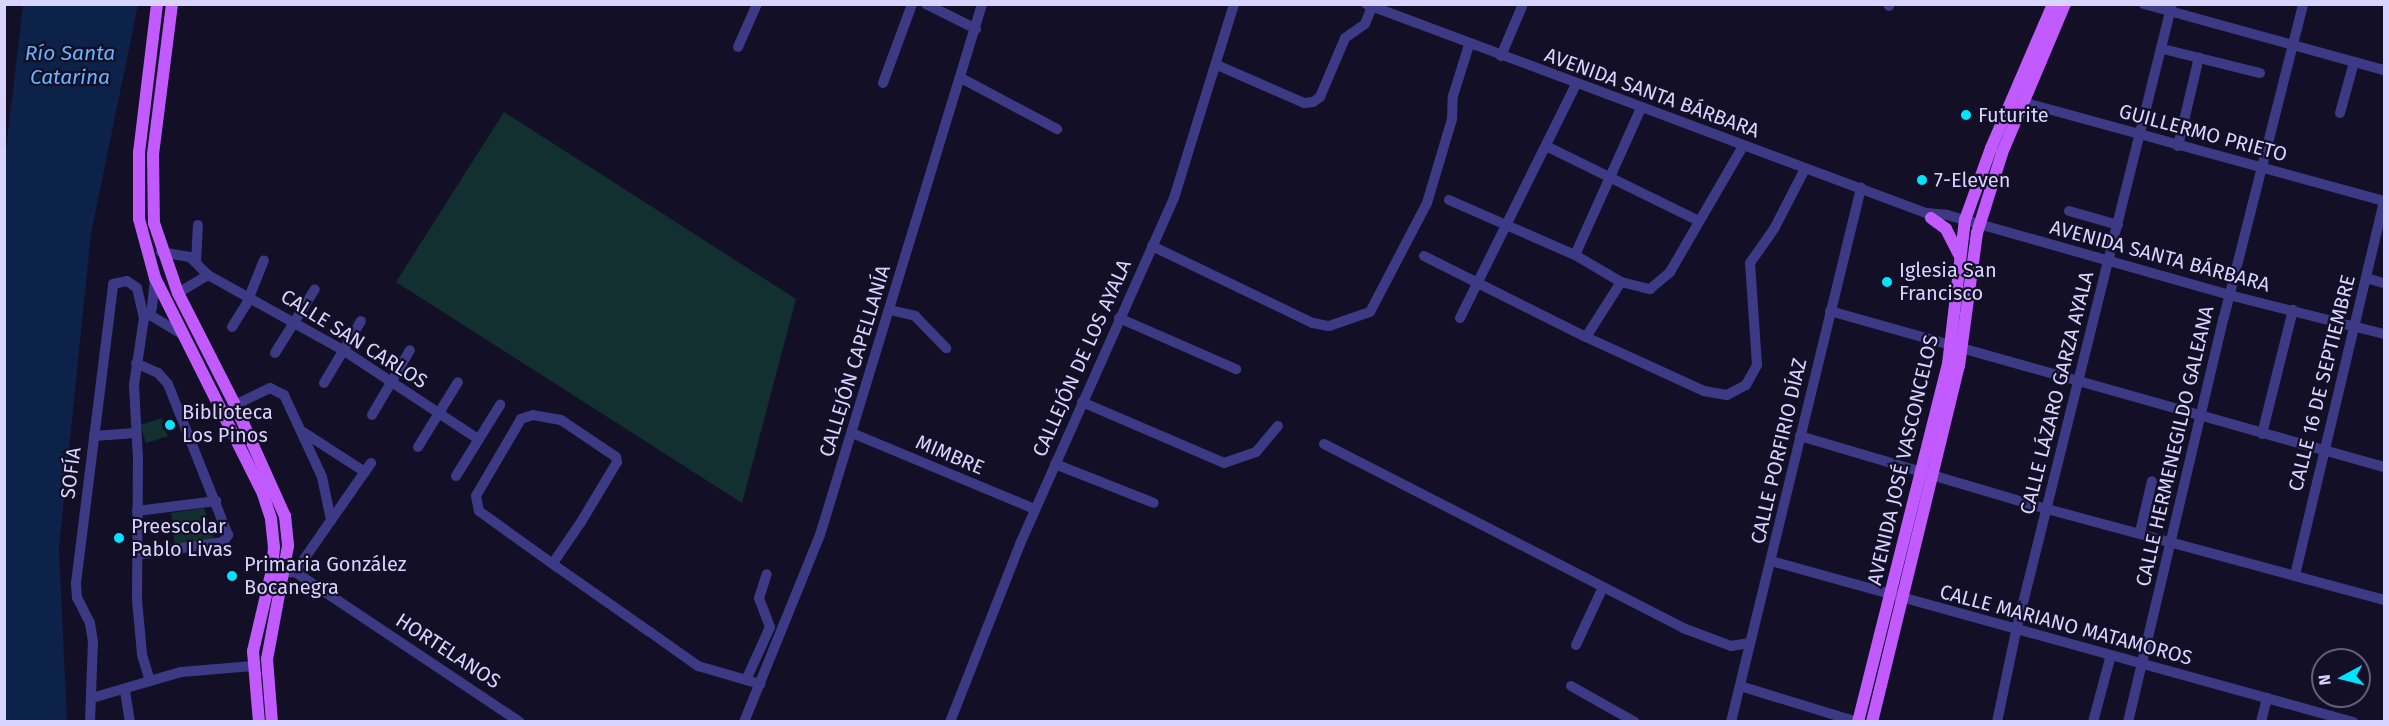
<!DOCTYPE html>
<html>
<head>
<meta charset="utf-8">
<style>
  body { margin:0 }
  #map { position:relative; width:2389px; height:726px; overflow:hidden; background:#130f26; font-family:"Fira Sans",sans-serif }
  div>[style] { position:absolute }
  .green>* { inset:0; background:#12302f; transform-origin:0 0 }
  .water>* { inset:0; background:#0c2248 }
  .minor>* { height:10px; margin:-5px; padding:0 5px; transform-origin:5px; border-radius:5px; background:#3d3a85 }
  .major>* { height:12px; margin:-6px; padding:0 6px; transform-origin:6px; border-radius:6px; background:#c25bff }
  .dots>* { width:16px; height:16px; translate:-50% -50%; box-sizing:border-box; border:3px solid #130f26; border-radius:50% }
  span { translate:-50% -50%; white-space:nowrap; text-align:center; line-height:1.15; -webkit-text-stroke:4.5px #130f26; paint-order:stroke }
  .street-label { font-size:20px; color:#d9d4ff }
  .poi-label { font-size:20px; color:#d9d4ff }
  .left { translate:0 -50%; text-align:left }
  .water-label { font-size:21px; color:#62b6ff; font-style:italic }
  .frame { position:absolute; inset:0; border:6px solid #d9d4ff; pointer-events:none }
  .north { position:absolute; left:2311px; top:648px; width:60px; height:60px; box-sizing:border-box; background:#130f26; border:2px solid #625e7d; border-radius:50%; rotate:263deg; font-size:16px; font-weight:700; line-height:24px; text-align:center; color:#d9d4ff }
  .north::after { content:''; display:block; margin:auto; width:21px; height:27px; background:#00e5ff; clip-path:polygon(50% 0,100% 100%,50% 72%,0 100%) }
</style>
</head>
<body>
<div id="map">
  <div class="green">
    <i style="clip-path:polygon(504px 112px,796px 299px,742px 503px,396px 282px)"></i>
    <i style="left:162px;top:418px;width:19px;height:23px;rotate:72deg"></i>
    <i style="clip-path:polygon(204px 508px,214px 540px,175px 548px,171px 513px)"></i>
  </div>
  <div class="water">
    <i style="clip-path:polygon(23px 5px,138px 5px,91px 234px,59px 548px,67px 721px,5px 721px,4px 167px)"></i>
  </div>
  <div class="minor">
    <i style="left:926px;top:4px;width:56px;rotate:26.6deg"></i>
    <i style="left:1366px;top:4px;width:598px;rotate:20.47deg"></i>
    <i style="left:1926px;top:213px;width:21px;rotate:5deg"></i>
    <i style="left:1947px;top:215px;width:293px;rotate:15.8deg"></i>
    <i style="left:2229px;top:295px;width:160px;rotate:14.1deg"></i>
    <i style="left:2144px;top:4px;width:249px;rotate:15.4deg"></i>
    <i style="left:1889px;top:6px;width:2px;rotate:-90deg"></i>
    <i style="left:738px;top:47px;width:47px;rotate:-66.2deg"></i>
    <i style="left:2163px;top:49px;width:100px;rotate:13.9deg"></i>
    <i style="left:1501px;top:56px;width:56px;rotate:-67.1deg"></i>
    <i style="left:1217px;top:65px;width:95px;rotate:23.6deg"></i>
    <i style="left:1304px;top:103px;width:9px;rotate:-6deg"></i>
    <i style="left:1313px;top:102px;width:9px;rotate:-36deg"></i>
    <i style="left:1320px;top:97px;width:64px;rotate:-67deg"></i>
    <i style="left:1345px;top:38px;width:24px;rotate:-35deg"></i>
    <i style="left:1365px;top:24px;width:18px;rotate:-68deg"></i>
    <i style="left:961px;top:78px;width:109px;rotate:28deg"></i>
    <i style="left:883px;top:83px;width:84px;rotate:-69.8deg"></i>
    <i style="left:2015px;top:100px;width:383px;rotate:15.3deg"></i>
    <i style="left:2340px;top:113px;width:53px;rotate:-74.6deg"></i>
    <i style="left:1546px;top:146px;width:168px;rotate:26.1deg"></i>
    <i style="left:2178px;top:146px;width:91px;rotate:-76.7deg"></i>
    <i style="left:1449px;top:200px;width:137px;rotate:23.6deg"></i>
    <i style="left:1575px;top:255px;width:53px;rotate:30.4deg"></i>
    <i style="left:1621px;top:282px;width:30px;rotate:14deg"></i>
    <i style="left:1650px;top:289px;width:26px;rotate:-40deg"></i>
    <i style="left:1670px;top:272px;width:146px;rotate:-59.9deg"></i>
    <i style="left:2069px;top:211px;width:51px;rotate:15.9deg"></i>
    <i style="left:1152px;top:246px;width:178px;rotate:25.6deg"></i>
    <i style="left:1313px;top:323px;width:16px;rotate:11deg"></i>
    <i style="left:1329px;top:326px;width:43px;rotate:-18.9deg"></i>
    <i style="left:1370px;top:312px;width:123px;rotate:-62.4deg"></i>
    <i style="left:1427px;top:203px;width:88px;rotate:-73.4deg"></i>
    <i style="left:1452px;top:119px;width:23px;rotate:-88deg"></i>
    <i style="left:1453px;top:96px;width:53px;rotate:-72.6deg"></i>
    <i style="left:161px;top:252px;width:29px;rotate:10deg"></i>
    <i style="left:190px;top:257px;width:25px;rotate:45deg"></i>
    <i style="left:208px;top:275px;width:154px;rotate:29.1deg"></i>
    <i style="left:343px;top:350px;width:162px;rotate:33.4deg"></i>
    <i style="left:1575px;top:255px;width:161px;rotate:-65.8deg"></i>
    <i style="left:1424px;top:256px;width:181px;rotate:26.6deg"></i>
    <i style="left:1586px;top:337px;width:130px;rotate:24.6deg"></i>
    <i style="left:1704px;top:391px;width:23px;rotate:10deg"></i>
    <i style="left:1727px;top:395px;width:21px;rotate:-28deg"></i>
    <i style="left:1746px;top:385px;width:23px;rotate:-61deg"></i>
    <i style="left:1757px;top:365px;width:102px;rotate:-93.9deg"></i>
    <i style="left:1750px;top:263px;width:42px;rotate:-54.8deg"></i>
    <i style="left:1774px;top:229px;width:68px;rotate:-62.7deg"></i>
    <i style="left:196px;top:262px;width:37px;rotate:-87deg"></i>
    <i style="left:2366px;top:278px;width:19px;rotate:16deg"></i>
    <i style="left:178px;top:293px;width:35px;rotate:-31deg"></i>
    <i style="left:890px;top:310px;width:26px;rotate:13deg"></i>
    <i style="left:915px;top:316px;width:45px;rotate:45.9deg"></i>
    <i style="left:1830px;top:311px;width:576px;rotate:15.73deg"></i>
    <i style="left:150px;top:315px;width:39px;rotate:31deg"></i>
    <i style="left:1119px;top:318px;width:128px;rotate:23.6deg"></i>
    <i style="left:1460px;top:318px;width:261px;rotate:-63.6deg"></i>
    <i style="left:232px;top:327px;width:26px;rotate:-58deg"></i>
    <i style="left:246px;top:305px;width:48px;rotate:-68.2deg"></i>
    <i style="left:1586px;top:337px;width:65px;rotate:-57.5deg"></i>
    <i style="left:275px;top:353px;width:75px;rotate:-58deg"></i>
    <i style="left:324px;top:383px;width:72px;rotate:-59.2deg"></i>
    <i style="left:1082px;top:402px;width:155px;rotate:23.2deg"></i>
    <i style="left:1224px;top:463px;width:34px;rotate:-19deg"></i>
    <i style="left:1256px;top:452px;width:34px;rotate:-50deg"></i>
    <i style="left:235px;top:405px;width:39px;rotate:-26deg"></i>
    <i style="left:270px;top:388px;width:16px;rotate:27deg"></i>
    <i style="left:284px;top:395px;width:90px;rotate:65.1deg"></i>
    <i style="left:322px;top:477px;width:44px;rotate:78.2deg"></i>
    <i style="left:372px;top:415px;width:75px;rotate:-59.7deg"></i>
    <i style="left:303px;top:432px;width:74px;rotate:32.8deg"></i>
    <i style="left:852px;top:433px;width:198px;rotate:22.6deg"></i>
    <i style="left:2262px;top:434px;width:128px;rotate:-76deg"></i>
    <i style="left:94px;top:436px;width:41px;rotate:-4.2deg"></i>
    <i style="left:1800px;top:436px;width:258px;rotate:16.5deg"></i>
    <i style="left:2047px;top:509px;width:349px;rotate:15.1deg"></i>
    <i style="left:1324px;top:444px;width:403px;rotate:27.1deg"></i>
    <i style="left:1683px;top:628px;width:51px;rotate:20.6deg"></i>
    <i style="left:1731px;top:646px;width:19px;rotate:-9deg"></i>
    <i style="left:418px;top:447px;width:76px;rotate:-58.4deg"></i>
    <i style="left:1055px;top:464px;width:106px;rotate:21.5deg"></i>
    <i style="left:456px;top:476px;width:84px;rotate:-58.2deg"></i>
    <i style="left:137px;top:511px;width:80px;rotate:-7.2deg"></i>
    <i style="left:2140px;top:532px;width:52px;rotate:-76.8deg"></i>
    <i style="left:136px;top:555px;width:88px;rotate:-8.5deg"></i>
    <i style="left:223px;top:542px;width:9px;rotate:-54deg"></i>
    <i style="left:228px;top:535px;width:162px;rotate:-111.7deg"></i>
    <i style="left:168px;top:384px;width:15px;rotate:-132deg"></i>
    <i style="left:158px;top:373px;width:24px;rotate:-156deg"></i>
    <i style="left:1771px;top:561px;width:604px;rotate:15.46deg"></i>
    <i style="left:553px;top:563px;width:50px;rotate:-55.7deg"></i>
    <i style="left:581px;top:522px;width:70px;rotate:-59deg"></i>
    <i style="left:617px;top:462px;width:5px;rotate:-101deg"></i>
    <i style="left:616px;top:457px;width:66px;rotate:-146.1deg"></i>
    <i style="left:561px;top:420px;width:28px;rotate:-170deg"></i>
    <i style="left:533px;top:415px;width:13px;rotate:162deg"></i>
    <i style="left:521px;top:419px;width:89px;rotate:120.3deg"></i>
    <i style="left:476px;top:496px;width:15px;rotate:79deg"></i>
    <i style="left:479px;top:511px;width:96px;rotate:35.7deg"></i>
    <i style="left:557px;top:567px;width:113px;rotate:35deg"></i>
    <i style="left:650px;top:632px;width:59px;rotate:35.3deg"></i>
    <i style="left:698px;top:666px;width:65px;rotate:16.2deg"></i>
    <i style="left:295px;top:572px;width:133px;rotate:-55.1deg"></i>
    <i style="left:284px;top:573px;width:11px;rotate:-5deg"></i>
    <i style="left:295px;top:572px;width:270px;rotate:33.7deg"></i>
    <i style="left:2295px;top:575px;width:384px;rotate:-76.6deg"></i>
    <i style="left:1576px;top:645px;width:64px;rotate:-65deg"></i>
    <i style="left:746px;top:680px;width:58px;rotate:-65.6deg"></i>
    <i style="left:770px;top:627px;width:31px;rotate:-111deg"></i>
    <i style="left:759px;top:598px;width:25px;rotate:-72deg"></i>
    <i style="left:150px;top:681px;width:28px;rotate:-107deg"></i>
    <i style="left:142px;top:654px;width:54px;rotate:-95.3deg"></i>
    <i style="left:137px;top:600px;width:141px;rotate:-89.6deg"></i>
    <i style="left:138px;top:459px;width:74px;rotate:-93.1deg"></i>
    <i style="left:134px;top:385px;width:68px;rotate:-81.5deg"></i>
    <i style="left:144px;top:318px;width:7px;rotate:-27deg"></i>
    <i style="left:150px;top:315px;width:8px;rotate:-76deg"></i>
    <i style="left:152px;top:307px;width:29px;rotate:-84deg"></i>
    <i style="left:1571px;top:686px;width:73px;rotate:29.4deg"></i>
    <i style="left:1740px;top:686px;width:123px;rotate:17deg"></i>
    <i style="left:125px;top:691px;width:31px;rotate:81deg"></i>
    <i style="left:92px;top:698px;width:93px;rotate:-16.3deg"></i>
    <i style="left:181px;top:672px;width:72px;rotate:-4.8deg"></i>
    <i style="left:90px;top:722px;width:80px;rotate:-87.9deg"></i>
    <i style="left:93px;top:642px;width:19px;rotate:-99deg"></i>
    <i style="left:90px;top:623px;width:28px;rotate:-117deg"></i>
    <i style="left:77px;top:598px;width:15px;rotate:-94deg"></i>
    <i style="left:76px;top:583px;width:301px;rotate:-82.9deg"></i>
    <i style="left:113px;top:284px;width:14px;rotate:-12deg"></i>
    <i style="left:127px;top:281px;width:12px;rotate:35deg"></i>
    <i style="left:137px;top:288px;width:31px;rotate:77deg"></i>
    <i style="left:744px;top:722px;width:202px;rotate:-67.9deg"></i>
    <i style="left:820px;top:535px;width:555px;rotate:-73.03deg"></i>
    <i style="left:950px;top:722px;width:191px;rotate:-68.5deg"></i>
    <i style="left:1020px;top:544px;width:379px;rotate:-66deg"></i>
    <i style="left:1174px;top:198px;width:203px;rotate:-72.8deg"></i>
    <i style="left:1731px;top:722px;width:550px;rotate:-76.32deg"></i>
    <i style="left:1997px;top:722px;width:93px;rotate:-78.2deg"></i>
    <i style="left:2016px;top:631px;width:646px;rotate:-76.03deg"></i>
    <i style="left:2093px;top:722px;width:69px;rotate:-75deg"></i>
    <i style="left:2128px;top:722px;width:416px;rotate:-76.7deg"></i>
    <i style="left:2224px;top:317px;width:323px;rotate:-75.8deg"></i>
    <i style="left:2261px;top:722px;width:25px;rotate:-76deg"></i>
  </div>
  <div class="major">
    <i style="left:157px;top:4px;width:149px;rotate:96.9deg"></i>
    <i style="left:139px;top:152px;width:67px;rotate:90deg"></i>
    <i style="left:139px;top:219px;width:61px;rotate:74.8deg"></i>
    <i style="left:155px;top:278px;width:241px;rotate:63.4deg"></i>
    <i style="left:263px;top:494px;width:26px;rotate:72deg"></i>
    <i style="left:271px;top:519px;width:28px;rotate:84deg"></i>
    <i style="left:274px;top:547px;width:23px;rotate:95deg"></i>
    <i style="left:272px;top:570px;width:83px;rotate:103.2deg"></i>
    <i style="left:253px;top:651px;width:71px;rotate:85.2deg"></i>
    <i style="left:172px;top:4px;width:152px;rotate:97.2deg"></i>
    <i style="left:153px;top:155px;width:68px;rotate:89.2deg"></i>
    <i style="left:154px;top:223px;width:74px;rotate:71.1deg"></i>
    <i style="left:178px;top:293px;width:126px;rotate:63deg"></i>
    <i style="left:235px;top:405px;width:122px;rotate:65.8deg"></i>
    <i style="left:285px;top:516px;width:30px;rotate:84deg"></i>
    <i style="left:288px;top:546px;width:115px;rotate:100.5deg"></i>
    <i style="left:267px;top:659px;width:63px;rotate:85.5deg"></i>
    <i style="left:1931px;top:218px;width:19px;rotate:36deg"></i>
    <i style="left:1946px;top:229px;width:28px;rotate:63deg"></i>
    <i style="left:1858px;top:722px;width:369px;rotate:-75.9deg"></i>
    <i style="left:1948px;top:364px;width:145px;rotate:-83.3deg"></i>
    <i style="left:1965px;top:220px;width:77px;rotate:-70.1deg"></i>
    <i style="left:1991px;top:148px;width:157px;rotate:-66.7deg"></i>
    <i style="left:1872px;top:722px;width:366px;rotate:-76.3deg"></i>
    <i style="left:1959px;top:366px;width:134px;rotate:-82.3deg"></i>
    <i style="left:1977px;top:233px;width:84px;rotate:-72.6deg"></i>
    <i style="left:2002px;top:153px;width:162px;rotate:-67.1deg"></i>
  </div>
  <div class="dots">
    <i style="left:1966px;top:115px;background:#00e5ff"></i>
    <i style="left:1922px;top:180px;background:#00e5ff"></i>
    <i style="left:1887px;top:282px;background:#00e5ff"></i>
    <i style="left:170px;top:425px;background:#00e5ff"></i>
    <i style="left:119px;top:538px;background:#00e5ff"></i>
    <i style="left:232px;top:576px;background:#00e5ff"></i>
  </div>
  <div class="street-label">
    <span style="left:1652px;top:93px;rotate:20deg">AVENIDA SANTA BÁRBARA</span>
    <span style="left:2203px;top:133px;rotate:15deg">GUILLERMO PRIETO</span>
    <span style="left:2160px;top:256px;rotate:15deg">AVENIDA SANTA BÁRBARA</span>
    <span style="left:354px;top:339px;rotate:32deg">CALLE SAN CARLOS</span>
    <span style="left:1082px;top:358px;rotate:-66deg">CALLEJÓN DE LOS AYALA</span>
    <span style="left:855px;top:361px;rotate:-73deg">CALLEJÓN CAPELLANÍA</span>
    <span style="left:2322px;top:383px;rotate:-76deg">CALLE 16 DE SEPTIEMBRE</span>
    <span style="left:2057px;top:393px;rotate:-76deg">CALLE LÁZARO GARZA AYALA</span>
    <span style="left:2175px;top:446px;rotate:-77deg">CALLE HERMENEGILDO GALEANA</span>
    <span style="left:1779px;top:451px;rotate:-77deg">CALLE PORFIRIO DÍAZ</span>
    <span style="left:950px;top:455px;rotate:23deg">MIMBRE</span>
    <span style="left:1903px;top:460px;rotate:-77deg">AVENIDA JOSÉ VASCONCELOS</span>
    <span style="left:71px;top:473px;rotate:-83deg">SOFÍA</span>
    <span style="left:2066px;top:625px;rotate:15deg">CALLE MARIANO MATAMOROS</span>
    <span style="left:448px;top:651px;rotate:33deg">HORTELANOS</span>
  </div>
  <div class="poi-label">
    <span class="left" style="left:1978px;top:115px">Futurite</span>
    <span class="left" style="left:1934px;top:180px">7-Eleven</span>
    <span class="left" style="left:1899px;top:282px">Iglesia San<br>Francisco</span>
    <span class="left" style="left:182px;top:424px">Biblioteca<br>Los Pinos</span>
    <span class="left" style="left:131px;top:538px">Preescolar<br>Pablo Livas</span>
    <span class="left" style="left:244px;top:576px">Primaria González<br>Bocanegra</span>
  </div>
  <div class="water-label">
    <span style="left:70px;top:65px">Río Santa<br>Catarina</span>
  </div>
  <div class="frame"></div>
  <div class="north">N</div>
</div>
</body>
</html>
